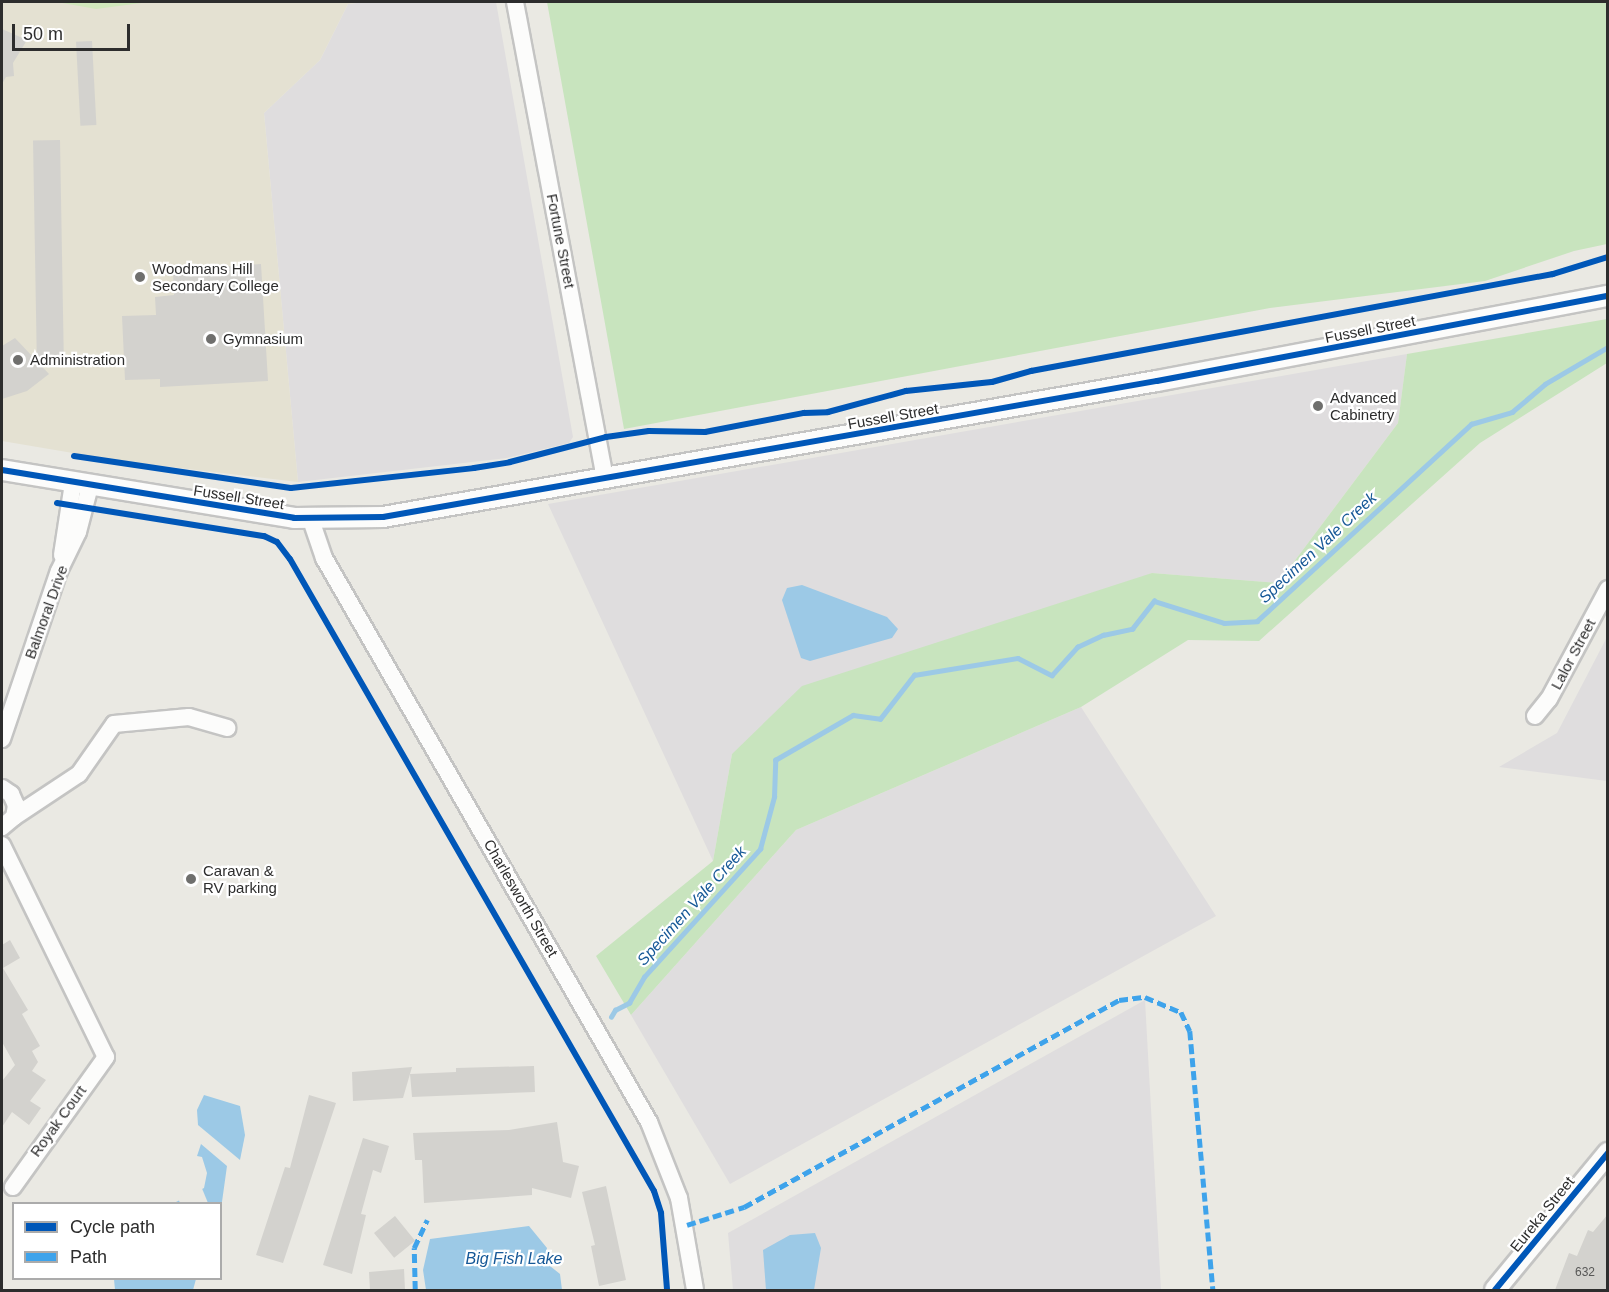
<!DOCTYPE html>
<html>
<head>
<meta charset="utf-8">
<style>
  body { margin:0 }
  #map { position:relative; width:1609px; height:1292px; overflow:hidden; background:#eae9e3; font-family:Arial,sans-serif }
  div>[style] { position:absolute }
  .industrial>* { inset:0; background:#dfddde }
  .education>* { inset:0; background:#e4e1d2 }
  .green>* { inset:0; background:#c8e4be }
  .pitch>* { inset:0; background:#d1e7bc }
  .water>* { inset:0; background:#9cc9e6 }
  .pier>* { inset:0; background:#eae9e3 }
  .stream>* { height:4.5px; margin:-2.25px; padding:0 2.25px; transform-origin:2.25px; border-radius:2.25px; background:#9cc9e6 }
  .building>* { inset:0; background:#d3d2ce; transform-origin:0 0 }
  .roads { filter:drop-shadow(2px 0 #c4c4c3) drop-shadow(-2px 0 #c4c4c3) drop-shadow(0 2px #c4c4c3) drop-shadow(0 -2px #c4c4c3) }
  .minor>* { height:16px; margin:-8px; padding:0 8px; transform-origin:8px; border-radius:8px; background:#fcfcfb }
  .tertiary>* { height:20px; margin:-10px; padding:0 10px; transform-origin:10px; border-radius:10px; background:#fcfcfb }
  .quiet>* { height:4.5px; margin-top:-2.25px; transform-origin:0; background:repeating-linear-gradient(90deg,#3ea3eb 0 9px,transparent 0 13.5px) }
  .cycleway>* { height:6px; margin:-3px; padding:0 3px; transform-origin:3px; border-radius:3px; background:#0057b8 }
  .dots>* { width:16px; height:16px; translate:-50% -50%; box-sizing:border-box; border:3px solid #fff; border-radius:50% }
  span { translate:-50% -50%; white-space:nowrap; text-align:center; line-height:1.15; -webkit-text-stroke:4.5px #fff; paint-order:stroke }
  .number-label { font-size:12px; color:#575756 }
  .number-label span { -webkit-text-stroke-width:0 }
  .street-label { font-size:15px; color:#2d2d2d }
  .poi-label { font-size:15px; color:#2d2d2d }
  .left { translate:0 -50%; text-align:left }
  .water-label { font-size:16px; color:#165897; font-style:italic }
  .frame { position:absolute; inset:0; border:3px solid #2d2d2d; pointer-events:none }
  .legend { position:absolute; left:12px; top:1202px; width:210px; height:78px; box-sizing:border-box; background:#fff; border:2px solid #ababab; margin:0; padding:8px 10px; list-style:none; font-size:18px; color:#2d2d2d }
  .legend li { display:flex; align-items:center; gap:12px; height:30px }
  .legend b { width:30px; border:2px solid #ababab }
  .scale { position:absolute; left:12px; top:24px; width:118px; height:27px; box-sizing:border-box; border:3px solid #2d2d2d; border-top:0; padding-left:8px; font-size:18px; line-height:21px; white-space:nowrap; color:#2d2d2d; -webkit-text-stroke:4px #fff; paint-order:stroke }
</style>
</head>
<body>
<div id="map">
  <div class="industrial">
    <i style="clip-path:polygon(364px 2px,496px 2px,573px 437px,569px 443px,507px 458px,298px 482px,264px 113px,320px 60px,348px 4px)"></i>
    <i style="clip-path:polygon(1407px 354px,1398px 423px,1278px 583px,1152px 573px,732px 754px,713px 861px,548px 504px)"></i>
    <i style="clip-path:polygon(1607px 637px,1607px 781px,1499px 767px,1557px 733px)"></i>
    <i style="clip-path:polygon(1081px 707px,1216px 916px,730px 1184px,631px 1015px,796px 830px)"></i>
    <i style="clip-path:polygon(1145px 1000px,1161px 1290px,733px 1290px,728px 1233px)"></i>
  </div>
  <div class="education">
    <i style="clip-path:polygon(2px 2px,364px 2px,348px 4px,320px 60px,264px 113px,298px 482px,120px 461px,2px 441px)"></i>
  </div>
  <div class="green">
    <i style="clip-path:polygon(547px 2px,1607px 2px,1607px 244px,1574px 251px,1485px 281px,1270px 308px,624px 429px)"></i>
    <i style="clip-path:polygon(1607px 319px,1607px 363px,1480px 443px,1259px 641px,1188px 640px,1081px 707px,796px 830px,631px 1015px,596px 956px,713px 861px,732px 754px,802px 686px,1152px 573px,1278px 583px,1398px 423px,1407px 354px)"></i>
  </div>
  <div class="pitch">
    <i style="clip-path:polygon(57px 2px,149px 2px,96px 9px)"></i>
  </div>
  <div class="water">
    <i style="clip-path:polygon(802px 585px,887px 617px,898px 629px,892px 638px,810px 661px,801px 658px,782px 600px,787px 588px)"></i>
    <i style="clip-path:polygon(204px 1095px,240px 1106px,245px 1135px,240px 1160px,198px 1125px,197px 1110px)"></i>
    <i style="clip-path:polygon(201px 1144px,227px 1166px,221px 1209px,220px 1204px,172px 1204px,204px 1188px,207px 1173px,202px 1157px,197px 1156px)"></i>
    <i style="clip-path:polygon(529px 1226px,547px 1248px,545px 1262px,560px 1274px,562px 1290px,426px 1290px,423px 1270px,430px 1239px)"></i>
    <i style="clip-path:polygon(815px 1233px,821px 1248px,814px 1290px,766px 1290px,763px 1250px,790px 1235px)"></i>
    <i style="clip-path:polygon(114px 1279px,114px 1278px,196px 1279px,193px 1290px,115px 1290px)"></i>
  </div>
  <div class="pier">
    <i style="clip-path:polygon(201px 1186px,208px 1203px,180px 1203px,178px 1198px)"></i>
  </div>
  <div class="stream">
    <i style="left:611px;top:1017px;width:8px;rotate:-60deg"></i>
    <i style="left:615px;top:1010px;width:16px;rotate:-27deg"></i>
    <i style="left:629px;top:1003px;width:30px;rotate:-60deg"></i>
    <i style="left:644px;top:977px;width:173px;rotate:-47.8deg"></i>
    <i style="left:760px;top:849px;width:54px;rotate:-74.9deg"></i>
    <i style="left:774px;top:797px;width:37px;rotate:-88deg"></i>
    <i style="left:775px;top:760px;width:90px;rotate:-30deg"></i>
    <i style="left:853px;top:715px;width:27px;rotate:8deg"></i>
    <i style="left:880px;top:719px;width:56px;rotate:-52.3deg"></i>
    <i style="left:914px;top:675px;width:105px;rotate:-9.3deg"></i>
    <i style="left:1018px;top:658px;width:38px;rotate:27deg"></i>
    <i style="left:1052px;top:675px;width:38px;rotate:-48deg"></i>
    <i style="left:1077px;top:647px;width:29px;rotate:-25deg"></i>
    <i style="left:1103px;top:635px;width:30px;rotate:-12deg"></i>
    <i style="left:1132px;top:629px;width:36px;rotate:-52deg"></i>
    <i style="left:1154px;top:601px;width:73px;rotate:17.4deg"></i>
    <i style="left:1224px;top:623px;width:33px;rotate:-3deg"></i>
    <i style="left:1257px;top:621px;width:291px;rotate:-42.6deg"></i>
    <i style="left:1471px;top:424px;width:43px;rotate:-16.3deg"></i>
    <i style="left:1512px;top:412px;width:43px;rotate:-40.3deg"></i>
    <i style="left:1545px;top:384px;width:73px;rotate:-30.4deg"></i>
  </div>
  <div class="building">
    <i style="clip-path:polygon(2px 29px,27px 40px,13px 63px,14px 76px,6px 77px,2px 84px)"></i>
    <i style="left:92px;top:41px;width:84px;height:16px;rotate:87deg"></i>
    <i style="left:60px;top:140px;width:220px;height:27px;rotate:89deg"></i>
    <i style="clip-path:polygon(261px 264px,268px 381px,160px 387px,160px 379px,125px 380px,122px 316px,156px 315px,155px 297px,174px 295px,173px 270px)"></i>
    <i style="clip-path:polygon(15px 338px,49px 374px,27px 391px,2px 399px,2px 346px)"></i>
    <i style="clip-path:polygon(10px 940px,20px 958px,3px 968px,28px 1010px,22px 1014px,40px 1046px,32px 1051px,38px 1062px,32px 1071px,46px 1080px,30px 1101px,41px 1108px,29px 1125px,12px 1112px,2px 1127px,2px 1081px,15px 1065px,2px 1042px,2px 945px)"></i>
    <i style="clip-path:polygon(534px 1066px,535px 1092px,412px 1097px,410px 1074px,456px 1072px,456px 1068px)"></i>
    <i style="clip-path:polygon(412px 1067px,403px 1098px,353px 1101px,352px 1072px)"></i>
    <i style="clip-path:polygon(309px 1095px,336px 1103px,283px 1263px,256px 1255px,285px 1167px,290px 1168px)"></i>
    <i style="clip-path:polygon(557px 1122px,563px 1162px,579px 1166px,571px 1198px,532px 1188px,532px 1195px,424px 1203px,422px 1160px,415px 1160px,413px 1133px,509px 1130px)"></i>
    <i style="clip-path:polygon(363px 1138px,389px 1146px,381px 1173px,373px 1170px,361px 1214px,366px 1215px,352px 1274px,323px 1265px)"></i>
    <i style="clip-path:polygon(606px 1186px,626px 1280px,599px 1286px,591px 1246px,595px 1245px,582px 1192px)"></i>
    <i style="clip-path:polygon(1608px 1214px,1608px 1290px,1555px 1290px,1569px 1253px,1577px 1256px,1588px 1230px,1593px 1232px)"></i>
    <i style="left:395px;top:1216px;width:32px;height:27px;rotate:51deg"></i>
    <i style="clip-path:polygon(404px 1269px,405px 1290px,370px 1290px,369px 1272px)"></i>
  </div>
  <div class="roads">
    <div class="minor">
      <i style="left:515px;top:2px;width:486px;rotate:79.3deg"></i>
      <i style="left:311px;top:520px;width:40px;rotate:71.1deg"></i>
      <i style="left:324px;top:558px;width:651px;rotate:60.05deg"></i>
      <i style="left:649px;top:1122px;width:82px;rotate:68.5deg"></i>
      <i style="left:679px;top:1198px;width:93px;rotate:80.1deg"></i>
      <i style="left:62px;top:555px;width:73px;rotate:-81.3deg"></i>
      <i style="left:1535px;top:716px;width:22px;rotate:-51deg"></i>
      <i style="left:1549px;top:699px;width:125px;rotate:-61.8deg"></i>
      <i style="left:2px;top:739px;width:177px;rotate:-71.3deg"></i>
      <i style="left:59px;top:571px;width:43px;rotate:-64deg"></i>
      <i style="left:78px;top:532px;width:48px;rotate:-75.4deg"></i>
      <i style="left:2px;top:788px;width:11px;rotate:34deg"></i>
      <i style="left:11px;top:794px;width:12px;rotate:66deg"></i>
      <i style="left:16px;top:805px;width:12px;rotate:99deg"></i>
      <i style="left:14px;top:817px;width:16px;rotate:140deg"></i>
      <i style="left:14px;top:817px;width:78px;rotate:-33.5deg"></i>
      <i style="left:79px;top:774px;width:61px;rotate:-55deg"></i>
      <i style="left:114px;top:724px;width:75px;rotate:-5.3deg"></i>
      <i style="left:189px;top:717px;width:40px;rotate:16deg"></i>
      <i style="left:2px;top:845px;width:236px;rotate:63.9deg"></i>
      <i style="left:106px;top:1057px;width:160px;rotate:125.6deg"></i>
    </div>
    <div class="tertiary">
      <i style="left:2px;top:470px;width:296px;rotate:9.3deg"></i>
      <i style="left:294px;top:518px;width:89px;rotate:-0.6deg"></i>
      <i style="left:383px;top:517px;width:786px;rotate:-9.97deg"></i>
      <i style="left:1157px;top:381px;width:459px;rotate:-10.7deg"></i>
      <i style="left:1495px;top:1290px;width:178px;rotate:-50.5deg"></i>
    </div>
  </div>
  <div class="quiet">
    <i style="left:687px;top:1225px;width:60px;rotate:-17.5deg"></i>
    <i style="left:744px;top:1207px;width:428px;rotate:-28.9deg"></i>
    <i style="left:1119px;top:1000px;width:26px;rotate:-7deg"></i>
    <i style="left:1145px;top:997px;width:39px;rotate:23deg"></i>
    <i style="left:1181px;top:1012px;width:21px;rotate:65deg"></i>
    <i style="left:1190px;top:1031px;width:260px;rotate:84.9deg"></i>
    <i style="left:415px;top:1290px;width:42px;rotate:-91.4deg"></i>
    <i style="left:414px;top:1248px;width:31px;rotate:-65deg"></i>
  </div>
  <div class="cycleway">
    <i style="left:74px;top:456px;width:219px;rotate:8.4deg"></i>
    <i style="left:291px;top:488px;width:184px;rotate:-6.2deg"></i>
    <i style="left:474px;top:468px;width:36px;rotate:-9deg"></i>
    <i style="left:510px;top:462px;width:99px;rotate:-14.6deg"></i>
    <i style="left:606px;top:437px;width:43px;rotate:-7.9deg"></i>
    <i style="left:649px;top:431px;width:56px;rotate:1deg"></i>
    <i style="left:705px;top:432px;width:101px;rotate:-10.9deg"></i>
    <i style="left:804px;top:413px;width:24px;rotate:-2deg"></i>
    <i style="left:828px;top:412px;width:81px;rotate:-15.1deg"></i>
    <i style="left:906px;top:391px;width:86px;rotate:-6deg"></i>
    <i style="left:992px;top:382px;width:41px;rotate:-15.8deg"></i>
    <i style="left:1031px;top:371px;width:531px;rotate:-10.53deg"></i>
    <i style="left:1553px;top:274px;width:58px;rotate:-17.2deg"></i>
    <i style="left:2px;top:470px;width:296px;rotate:9.3deg"></i>
    <i style="left:294px;top:518px;width:89px;rotate:-0.6deg"></i>
    <i style="left:383px;top:517px;width:786px;rotate:-9.97deg"></i>
    <i style="left:1157px;top:381px;width:459px;rotate:-10.7deg"></i>
    <i style="left:57px;top:503px;width:210px;rotate:9.1deg"></i>
    <i style="left:264px;top:536px;width:14px;rotate:25deg"></i>
    <i style="left:277px;top:542px;width:21px;rotate:53deg"></i>
    <i style="left:290px;top:559px;width:729px;rotate:60.06deg"></i>
    <i style="left:654px;top:1191px;width:23px;rotate:72deg"></i>
    <i style="left:661px;top:1213px;width:77px;rotate:85.5deg"></i>
    <i style="left:1495px;top:1290px;width:178px;rotate:-50.5deg"></i>
  </div>
  <div class="dots">
    <i style="left:140px;top:277px;background:#6f6f6d"></i>
    <i style="left:211px;top:339px;background:#6f6f6d"></i>
    <i style="left:18px;top:360px;background:#6f6f6d"></i>
    <i style="left:1318px;top:406px;background:#6f6f6d"></i>
    <i style="left:191px;top:879px;background:#6f6f6d"></i>
  </div>
  <div class="number-label">
    <span style="left:1585px;top:1273px">632</span>
  </div>
  <div class="street-label">
    <span style="left:561px;top:241px;rotate:79deg">Fortune Street</span>
    <span style="left:1370px;top:329px;rotate:-11deg">Fussell Street</span>
    <span style="left:893px;top:416px;rotate:-10deg">Fussell Street</span>
    <span style="left:239px;top:497px;rotate:9deg">Fussell Street</span>
    <span style="left:46px;top:612px;rotate:-70deg">Balmoral Drive</span>
    <span style="left:1573px;top:654px;rotate:-62deg">Lalor Street</span>
    <span style="left:521px;top:898px;rotate:60deg">Charlesworth Street</span>
    <span style="left:58px;top:1121px;rotate:-54deg">Royak Court</span>
    <span style="left:1542px;top:1214px;rotate:-51deg">Eureka Street</span>
  </div>
  <div class="poi-label">
    <span class="left" style="left:152px;top:277px">Woodmans Hill<br>Secondary College</span>
    <span class="left" style="left:223px;top:339px">Gymnasium</span>
    <span class="left" style="left:30px;top:360px">Administration</span>
    <span class="left" style="left:1330px;top:406px">Advanced<br>Cabinetry</span>
    <span class="left" style="left:203px;top:879px">Caravan &amp;<br>RV parking</span>
  </div>
  <div class="water-label">
    <span style="left:1318px;top:548px;rotate:-43deg">Specimen Vale Creek</span>
    <span style="left:692px;top:906px;rotate:-48deg">Specimen Vale Creek</span>
    <span style="left:514px;top:1259px">Big Fish Lake</span>
  </div>
  <div class="frame"></div>
  <ul class="legend">
  <li><b style="height:8px;background:#0057b8"></b>Cycle path</li>
  <li><b style="height:8px;background:#3ea3eb"></b>Path</li>
  </ul>
  <div class="scale">50 m</div>
</div>
</body>
</html>
